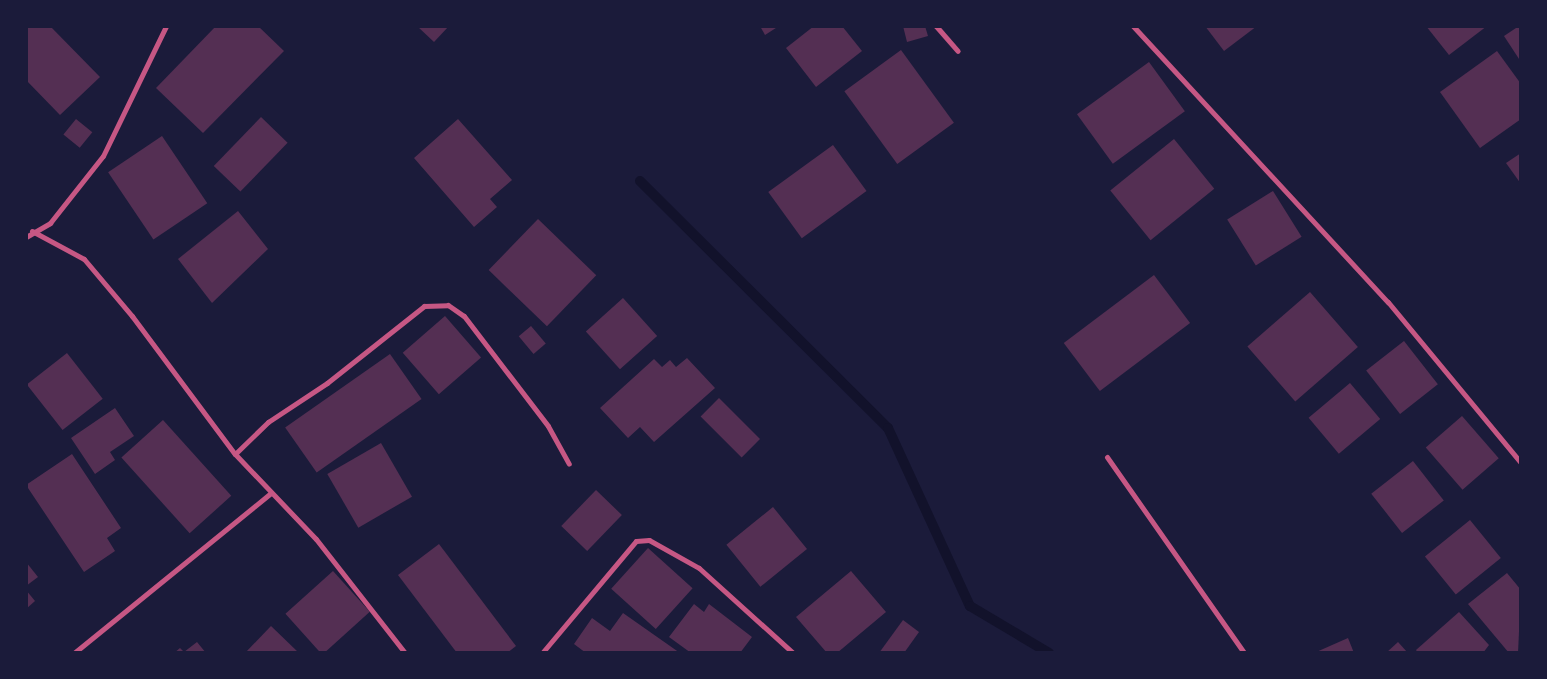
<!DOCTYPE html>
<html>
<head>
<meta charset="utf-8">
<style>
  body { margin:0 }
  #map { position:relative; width:1547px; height:679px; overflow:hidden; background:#1b1b3a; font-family:Arial,sans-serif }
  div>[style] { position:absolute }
  .stream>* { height:10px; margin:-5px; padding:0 5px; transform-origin:5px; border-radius:5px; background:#12122b }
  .building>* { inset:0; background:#542f53; transform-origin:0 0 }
  .minor>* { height:5px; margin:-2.5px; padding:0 2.5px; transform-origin:2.5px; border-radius:2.5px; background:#c65784 }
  span { translate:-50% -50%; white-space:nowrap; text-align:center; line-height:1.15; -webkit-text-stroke:4.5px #1b1b3a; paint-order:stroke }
  .frame { position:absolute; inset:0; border:28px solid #1b1b3a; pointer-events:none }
</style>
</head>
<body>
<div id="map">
  <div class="stream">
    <i style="left:640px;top:181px;width:350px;rotate:44.9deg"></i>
    <i style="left:888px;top:428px;width:196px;rotate:65.3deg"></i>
    <i style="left:970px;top:606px;width:92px;rotate:30.7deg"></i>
  </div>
  <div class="building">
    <i style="clip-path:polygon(26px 26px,50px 26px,100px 77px,60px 115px,26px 80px)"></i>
    <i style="clip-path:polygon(216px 26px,258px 26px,284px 51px,203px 133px,156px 88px)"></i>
    <i style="clip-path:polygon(417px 26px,449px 26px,434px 42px)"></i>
    <i style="clip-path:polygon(760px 26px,779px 26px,765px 35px)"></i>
    <i style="clip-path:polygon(814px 26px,842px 26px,862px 51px,816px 87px,786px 48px)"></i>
    <i style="clip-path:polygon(903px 26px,925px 26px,928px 36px,907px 42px)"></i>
    <i style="clip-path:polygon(1205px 26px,1257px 26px,1224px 51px)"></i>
    <i style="clip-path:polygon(1426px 26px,1487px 26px,1449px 55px)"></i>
    <i style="clip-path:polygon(1519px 26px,1521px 26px,1521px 62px,1504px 36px)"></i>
    <i style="left:901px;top:50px;width:90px;height:70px;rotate:54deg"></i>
    <i style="clip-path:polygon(1497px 51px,1521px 84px,1521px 119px,1480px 148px,1440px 92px)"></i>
    <i style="left:1149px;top:62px;width:61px;height:89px;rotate:54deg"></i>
    <i style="left:261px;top:117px;width:37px;height:68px;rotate:44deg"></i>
    <i style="left:76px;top:119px;width:21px;height:20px;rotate:39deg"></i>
    <i style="clip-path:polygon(458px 119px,512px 180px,490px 199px,497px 207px,474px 227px,414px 158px)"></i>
    <i style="left:162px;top:136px;width:81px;height:65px;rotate:56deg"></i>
    <i style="left:1174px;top:139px;width:64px;height:82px;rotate:51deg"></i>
    <i style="left:833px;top:145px;width:57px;height:80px;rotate:54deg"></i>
    <i style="clip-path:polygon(1521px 153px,1521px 184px,1506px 163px)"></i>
    <i style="left:1273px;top:191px;width:54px;height:54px;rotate:58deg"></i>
    <i style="clip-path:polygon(238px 211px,268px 249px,212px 303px,178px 259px)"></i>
    <i style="left:538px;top:219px;width:81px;height:71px;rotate:44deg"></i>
    <i style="left:1154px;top:275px;width:60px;height:113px;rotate:53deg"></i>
    <i style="left:1310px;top:292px;width:73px;height:83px;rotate:49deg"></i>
    <i style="left:623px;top:298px;width:51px;height:50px;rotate:48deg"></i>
    <i style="left:445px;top:316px;width:55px;height:56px;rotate:49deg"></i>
    <i style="left:531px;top:326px;width:23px;height:16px;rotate:50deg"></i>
    <i style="left:1404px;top:341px;width:55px;height:48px;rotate:52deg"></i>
    <i style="left:67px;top:353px;width:58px;height:51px;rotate:52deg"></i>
    <i style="left:390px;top:354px;width:55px;height:128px;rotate:55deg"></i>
    <i style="clip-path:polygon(687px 358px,715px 388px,654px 442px,640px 427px,628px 438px,600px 408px,654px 359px,662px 367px,670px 360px,676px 367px)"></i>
    <i style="left:1350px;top:383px;width:47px;height:54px;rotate:50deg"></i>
    <i style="left:719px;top:398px;width:58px;height:26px;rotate:45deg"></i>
    <i style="clip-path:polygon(115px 408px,134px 436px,110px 452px,115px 460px,95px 474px,71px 438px)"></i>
    <i style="left:1462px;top:416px;width:56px;height:48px;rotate:49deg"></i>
    <i style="left:163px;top:420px;width:102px;height:56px;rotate:48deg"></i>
    <i style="left:381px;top:443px;width:62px;height:62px;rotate:60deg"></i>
    <i style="clip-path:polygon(72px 454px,121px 528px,107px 538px,115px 551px,84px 572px,26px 485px)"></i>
    <i style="left:1413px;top:461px;width:50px;height:53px;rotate:52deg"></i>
    <i style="left:596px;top:490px;width:36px;height:50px;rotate:44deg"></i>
    <i style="left:773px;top:507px;width:54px;height:60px;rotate:51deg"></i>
    <i style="left:1470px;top:520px;width:49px;height:58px;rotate:51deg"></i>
    <i style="clip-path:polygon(439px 544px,516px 646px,507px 653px,457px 653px,398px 575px)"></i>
    <i style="left:648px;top:548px;width:60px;height:55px;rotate:42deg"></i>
    <i style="clip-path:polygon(26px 562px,38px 577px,26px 586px)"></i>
    <i style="left:333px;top:571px;width:55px;height:64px;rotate:48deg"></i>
    <i style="clip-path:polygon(851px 571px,886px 612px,837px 653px,827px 653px,796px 617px)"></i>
    <i style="clip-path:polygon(1507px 573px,1521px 590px,1518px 653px,1509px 653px,1468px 604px)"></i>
    <i style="clip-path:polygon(26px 590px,35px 601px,26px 609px)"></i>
    <i style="clip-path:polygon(694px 604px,704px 612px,709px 604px,752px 637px,740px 653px,691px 653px,669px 637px)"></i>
    <i style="clip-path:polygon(1459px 612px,1489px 645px,1483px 653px,1418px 653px,1416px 650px)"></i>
    <i style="clip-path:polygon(623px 613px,680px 653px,586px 653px,574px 644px,592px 618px,610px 631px)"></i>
    <i style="clip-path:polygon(903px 620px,919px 632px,904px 653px,879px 653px)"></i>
    <i style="clip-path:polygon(271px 626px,299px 653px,245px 653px)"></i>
    <i style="clip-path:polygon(1348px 638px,1354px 653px,1314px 653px)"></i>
    <i style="clip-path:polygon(197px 642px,206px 653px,174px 653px,180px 648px,184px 652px)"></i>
    <i style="clip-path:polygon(1398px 642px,1408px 653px,1386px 653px)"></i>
  </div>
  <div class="minor">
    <i style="left:936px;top:26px;width:33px;rotate:49deg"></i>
    <i style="left:1133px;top:26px;width:376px;rotate:47.3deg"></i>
    <i style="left:1388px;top:302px;width:209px;rotate:50.4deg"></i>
    <i style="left:32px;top:231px;width:59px;rotate:28.3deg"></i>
    <i style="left:84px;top:259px;width:75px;rotate:49.9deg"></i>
    <i style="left:132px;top:316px;width:172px;rotate:53.3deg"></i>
    <i style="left:235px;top:454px;width:117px;rotate:46.4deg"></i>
    <i style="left:316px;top:539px;width:145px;rotate:52deg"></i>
    <i style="left:26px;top:237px;width:28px;rotate:-30deg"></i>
    <i style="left:50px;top:223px;width:85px;rotate:-51.7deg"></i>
    <i style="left:103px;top:156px;width:144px;rotate:-64.1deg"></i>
    <i style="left:235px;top:454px;width:46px;rotate:-44.1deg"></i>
    <i style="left:268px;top:422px;width:71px;rotate:-33.5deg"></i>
    <i style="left:327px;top:383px;width:124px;rotate:-38.4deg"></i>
    <i style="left:424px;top:306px;width:24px;rotate:-2deg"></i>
    <i style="left:448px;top:305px;width:19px;rotate:35deg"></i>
    <i style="left:464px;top:316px;width:138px;rotate:52.6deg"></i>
    <i style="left:548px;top:426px;width:43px;rotate:61.1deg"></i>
    <i style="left:1107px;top:457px;width:239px;rotate:55deg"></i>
    <i style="left:74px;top:653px;width:254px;rotate:-39.1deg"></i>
    <i style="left:542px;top:653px;width:146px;rotate:-50deg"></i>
    <i style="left:636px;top:541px;width:13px;rotate:-4deg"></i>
    <i style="left:649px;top:540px;width:57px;rotate:29.2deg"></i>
    <i style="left:699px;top:568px;width:127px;rotate:42.1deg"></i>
  </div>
  <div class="frame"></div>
</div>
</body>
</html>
